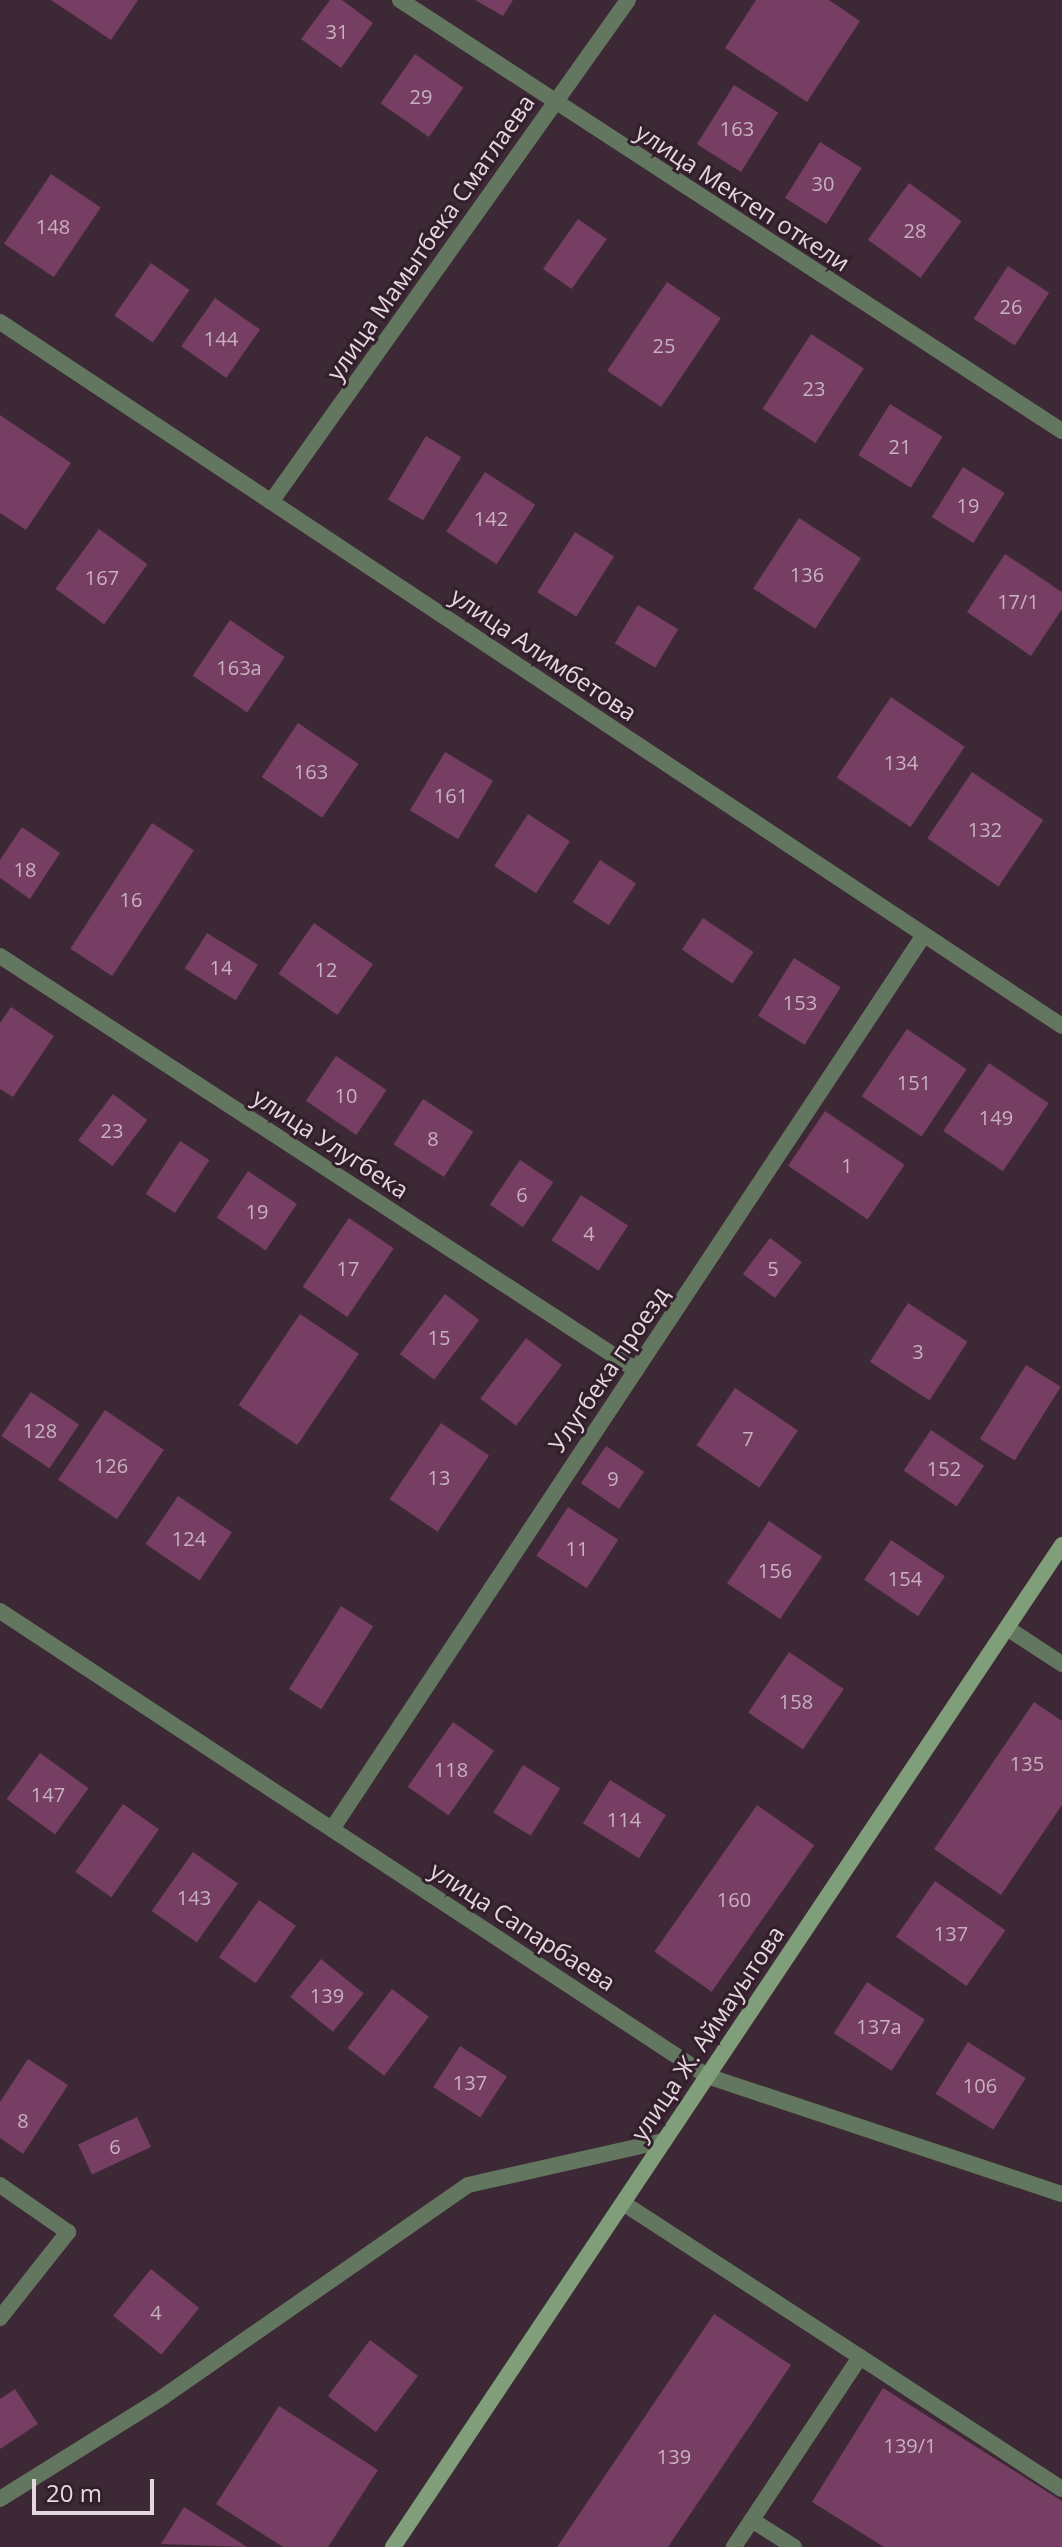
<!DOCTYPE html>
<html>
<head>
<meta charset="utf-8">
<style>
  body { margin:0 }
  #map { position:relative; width:1062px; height:2547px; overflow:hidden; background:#3d2835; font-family:"Open Sans",sans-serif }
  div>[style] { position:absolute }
  .building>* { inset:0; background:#763e62; transform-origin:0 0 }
  .lane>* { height:16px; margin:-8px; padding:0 8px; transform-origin:8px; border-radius:8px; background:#63765f }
  .street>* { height:16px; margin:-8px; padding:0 8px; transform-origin:8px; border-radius:8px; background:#63765f }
  .secondary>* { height:16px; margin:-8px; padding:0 8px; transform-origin:8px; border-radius:8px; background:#809e79 }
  span { translate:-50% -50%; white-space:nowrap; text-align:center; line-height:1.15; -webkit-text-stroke:6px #321f2b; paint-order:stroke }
  .number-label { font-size:20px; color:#c8b1bf }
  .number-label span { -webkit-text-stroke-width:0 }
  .street-label { font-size:24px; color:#e4d7de }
  .scale { position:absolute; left:32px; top:2479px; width:122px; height:36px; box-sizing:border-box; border:4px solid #e4d7de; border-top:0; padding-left:10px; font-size:24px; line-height:28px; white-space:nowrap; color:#e4d7de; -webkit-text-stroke:6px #321f2b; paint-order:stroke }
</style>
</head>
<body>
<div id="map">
  <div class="building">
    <i style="clip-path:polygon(51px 0,138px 0,111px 40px)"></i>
    <i style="clip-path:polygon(330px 0,342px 0,373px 23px,341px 68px,301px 39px)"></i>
    <i style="clip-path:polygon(475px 0,513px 0,503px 16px)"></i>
    <i style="clip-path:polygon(756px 0,829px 0,860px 21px,807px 102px,725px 48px)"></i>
    <i style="left:415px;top:54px;width:59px;height:60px;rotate:35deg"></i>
    <i style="left:734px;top:85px;width:52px;height:70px;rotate:32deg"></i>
    <i style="left:820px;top:142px;width:49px;height:66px;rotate:32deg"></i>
    <i style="left:51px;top:174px;width:60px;height:84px;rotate:34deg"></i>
    <i style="left:909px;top:183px;width:65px;height:70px;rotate:36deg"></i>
    <i style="left:578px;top:219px;width:35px;height:61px;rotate:35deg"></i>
    <i style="left:151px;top:263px;width:47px;height:64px;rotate:35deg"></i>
    <i style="left:1008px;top:266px;width:49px;height:63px;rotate:33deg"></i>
    <i style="left:667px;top:282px;width:65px;height:107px;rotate:34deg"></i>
    <i style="left:215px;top:298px;width:55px;height:59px;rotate:35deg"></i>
    <i style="left:811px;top:334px;width:63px;height:89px;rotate:33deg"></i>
    <i style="left:890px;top:404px;width:62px;height:60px;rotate:32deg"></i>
    <i style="clip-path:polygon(0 415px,71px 463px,26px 530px,0 513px)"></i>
    <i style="left:426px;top:436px;width:41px;height:74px;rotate:31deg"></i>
    <i style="left:963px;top:467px;width:49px;height:59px;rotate:32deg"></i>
    <i style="left:485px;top:472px;width:60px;height:71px;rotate:33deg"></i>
    <i style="left:799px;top:518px;width:74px;height:84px;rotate:33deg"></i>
    <i style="left:99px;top:529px;width:60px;height:74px;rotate:36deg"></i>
    <i style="left:575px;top:532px;width:46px;height:71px;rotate:32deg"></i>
    <i style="clip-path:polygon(1005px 554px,1062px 592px,1062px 609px,1031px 656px,967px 612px)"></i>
    <i style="left:638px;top:605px;width:47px;height:45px;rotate:31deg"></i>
    <i style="left:230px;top:620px;width:66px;height:67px;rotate:34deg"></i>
    <i style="left:891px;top:697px;width:89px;height:97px;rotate:34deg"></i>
    <i style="left:298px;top:723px;width:73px;height:65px;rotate:34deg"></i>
    <i style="left:445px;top:752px;width:56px;height:68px;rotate:31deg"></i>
    <i style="left:972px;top:772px;width:86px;height:80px;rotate:34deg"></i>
    <i style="left:528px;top:814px;width:50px;height:62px;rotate:33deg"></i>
    <i style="left:152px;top:823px;width:50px;height:150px;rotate:33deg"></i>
    <i style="clip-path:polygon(22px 827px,60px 853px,30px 899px,0 878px,0 860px)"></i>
    <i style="left:600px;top:860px;width:43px;height:50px;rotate:33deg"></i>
    <i style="left:703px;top:918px;width:61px;height:38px;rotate:34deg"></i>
    <i style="left:314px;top:923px;width:72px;height:62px;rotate:35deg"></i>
    <i style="left:207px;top:933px;width:60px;height:42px;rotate:32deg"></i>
    <i style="left:794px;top:958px;width:55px;height:68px;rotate:32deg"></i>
    <i style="clip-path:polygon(11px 1007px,54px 1036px,13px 1097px,0 1089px,0 1023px)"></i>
    <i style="left:907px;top:1029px;width:72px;height:81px;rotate:34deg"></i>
    <i style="left:336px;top:1056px;width:61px;height:54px;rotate:34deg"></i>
    <i style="left:989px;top:1063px;width:72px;height:82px;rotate:34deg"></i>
    <i style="left:113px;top:1094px;width:43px;height:58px;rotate:37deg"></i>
    <i style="left:423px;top:1099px;width:60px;height:54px;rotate:33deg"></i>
    <i style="left:825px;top:1111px;width:96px;height:66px;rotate:34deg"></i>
    <i style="left:180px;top:1141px;width:35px;height:63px;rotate:33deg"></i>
    <i style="left:520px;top:1160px;width:40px;height:54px;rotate:34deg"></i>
    <i style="left:248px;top:1171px;width:59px;height:56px;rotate:34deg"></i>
    <i style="left:581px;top:1195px;width:56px;height:54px;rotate:33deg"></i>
    <i style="left:349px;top:1218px;width:54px;height:83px;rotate:34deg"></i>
    <i style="left:770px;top:1238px;width:40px;height:45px;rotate:37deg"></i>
    <i style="left:445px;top:1294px;width:43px;height:75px;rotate:37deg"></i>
    <i style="left:908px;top:1303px;width:71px;height:70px;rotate:33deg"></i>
    <i style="left:300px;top:1314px;width:71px;height:110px;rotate:34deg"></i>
    <i style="left:526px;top:1338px;width:45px;height:76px;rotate:37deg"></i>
    <i style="left:1026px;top:1365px;width:41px;height:87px;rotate:32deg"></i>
    <i style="left:735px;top:1388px;width:76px;height:69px;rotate:34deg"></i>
    <i style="left:31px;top:1392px;width:58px;height:53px;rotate:34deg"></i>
    <i style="left:105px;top:1410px;width:71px;height:84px;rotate:34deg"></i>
    <i style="left:441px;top:1423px;width:58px;height:92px;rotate:34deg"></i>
    <i style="left:931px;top:1430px;width:64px;height:49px;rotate:34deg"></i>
    <i style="left:606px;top:1446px;width:46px;height:45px;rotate:34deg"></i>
    <i style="left:178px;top:1496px;width:65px;height:58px;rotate:34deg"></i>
    <i style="left:568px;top:1507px;width:60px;height:58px;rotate:33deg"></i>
    <i style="left:769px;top:1521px;width:64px;height:75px;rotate:34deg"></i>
    <i style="left:891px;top:1540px;width:65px;height:48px;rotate:34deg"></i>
    <i style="left:341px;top:1606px;width:38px;height:98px;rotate:32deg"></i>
    <i style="left:789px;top:1652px;width:66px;height:73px;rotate:34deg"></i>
    <i style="clip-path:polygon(1034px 1702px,1062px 1721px,1062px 1805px,1001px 1895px,934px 1849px)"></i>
    <i style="left:453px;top:1722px;width:50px;height:79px;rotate:35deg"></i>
    <i style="left:40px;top:1753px;width:60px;height:57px;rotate:36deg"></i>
    <i style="left:523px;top:1765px;width:44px;height:56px;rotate:32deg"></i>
    <i style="left:610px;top:1780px;width:66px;height:51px;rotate:32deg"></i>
    <i style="left:123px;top:1804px;width:44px;height:83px;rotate:35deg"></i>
    <i style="left:757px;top:1805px;width:70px;height:179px;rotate:35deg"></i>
    <i style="left:193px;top:1852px;width:55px;height:72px;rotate:35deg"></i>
    <i style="left:935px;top:1881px;width:86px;height:68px;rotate:35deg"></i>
    <i style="left:259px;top:1900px;width:45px;height:70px;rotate:35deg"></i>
    <i style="left:321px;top:1959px;width:55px;height:49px;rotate:39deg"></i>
    <i style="left:867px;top:1982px;width:69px;height:61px;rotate:33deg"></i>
    <i style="left:392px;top:1989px;width:46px;height:74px;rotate:37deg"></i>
    <i style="left:968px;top:2042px;width:68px;height:61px;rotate:32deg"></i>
    <i style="left:460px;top:2046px;width:56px;height:49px;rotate:33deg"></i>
    <i style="clip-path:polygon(28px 2059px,68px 2085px,23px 2154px,0 2138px,0 2102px)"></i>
    <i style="left:137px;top:2117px;width:33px;height:65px;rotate:65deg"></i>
    <i style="left:151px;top:2269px;width:62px;height:60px;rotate:39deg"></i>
    <i style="clip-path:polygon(714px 2314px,791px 2365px,668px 2547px,557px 2547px)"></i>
    <i style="left:370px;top:2340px;width:60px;height:70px;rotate:37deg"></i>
    <i style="clip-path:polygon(883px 2388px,1062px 2501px,1062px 2547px,884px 2547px,812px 2502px)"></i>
    <i style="clip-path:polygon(15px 2389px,38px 2424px,0 2449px,0 2399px)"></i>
    <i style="clip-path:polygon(279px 2406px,378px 2470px,328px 2547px,283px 2547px,216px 2504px)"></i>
    <i style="clip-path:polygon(184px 2507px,247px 2547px,161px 2544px)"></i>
  </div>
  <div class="lane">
    <i style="left:1007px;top:1628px;width:66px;rotate:33.2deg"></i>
    <i style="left:623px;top:2203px;width:283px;rotate:33deg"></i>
    <i style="left:860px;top:2357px;width:228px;rotate:123.6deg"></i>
    <i style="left:860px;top:2357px;width:241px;rotate:33.2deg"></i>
    <i style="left:752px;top:2520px;width:50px;rotate:32.7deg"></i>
  </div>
  <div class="street">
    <i style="left:400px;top:0;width:790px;rotate:33.07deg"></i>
    <i style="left:0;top:322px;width:1274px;rotate:33.54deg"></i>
    <i style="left:271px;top:502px;width:616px;rotate:-54.58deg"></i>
    <i style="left:0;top:956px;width:759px;rotate:33.06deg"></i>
    <i style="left:0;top:1611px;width:846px;rotate:33.33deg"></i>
    <i style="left:707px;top:2076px;width:374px;rotate:18.4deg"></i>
    <i style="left:332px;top:1829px;width:1072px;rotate:-56.49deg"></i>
    <i style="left:0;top:2185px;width:83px;rotate:34.7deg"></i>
    <i style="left:68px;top:2232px;width:110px;rotate:128.3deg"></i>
    <i style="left:0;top:2499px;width:192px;rotate:-32deg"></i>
    <i style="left:163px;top:2397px;width:371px;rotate:-34.8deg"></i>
    <i style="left:468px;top:2185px;width:201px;rotate:-12.7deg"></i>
  </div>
  <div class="secondary">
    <i style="left:393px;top:2547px;width:1205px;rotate:-56.27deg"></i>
  </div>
  <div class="number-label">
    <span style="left:337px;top:31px">31</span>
    <span style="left:421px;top:96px">29</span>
    <span style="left:737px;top:128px">163</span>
    <span style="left:823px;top:183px">30</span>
    <span style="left:53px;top:226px">148</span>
    <span style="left:915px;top:230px">28</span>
    <span style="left:1011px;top:306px">26</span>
    <span style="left:221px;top:338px">144</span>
    <span style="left:664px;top:345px">25</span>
    <span style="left:814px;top:388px">23</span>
    <span style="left:900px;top:446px">21</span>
    <span style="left:968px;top:505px">19</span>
    <span style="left:491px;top:518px">142</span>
    <span style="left:807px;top:574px">136</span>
    <span style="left:102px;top:577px">167</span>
    <span style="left:1018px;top:601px">17/1</span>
    <span style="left:239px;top:667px">163а</span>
    <span style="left:901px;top:762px">134</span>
    <span style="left:311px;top:771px">163</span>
    <span style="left:451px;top:795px">161</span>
    <span style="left:985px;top:829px">132</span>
    <span style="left:25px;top:869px">18</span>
    <span style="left:131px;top:899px">16</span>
    <span style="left:221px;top:967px">14</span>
    <span style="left:326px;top:969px">12</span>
    <span style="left:800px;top:1002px">153</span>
    <span style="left:914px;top:1082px">151</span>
    <span style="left:346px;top:1095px">10</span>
    <span style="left:996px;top:1117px">149</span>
    <span style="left:112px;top:1130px">23</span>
    <span style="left:433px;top:1138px">8</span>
    <span style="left:847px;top:1165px">1</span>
    <span style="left:522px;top:1194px">6</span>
    <span style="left:257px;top:1211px">19</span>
    <span style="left:589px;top:1233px">4</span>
    <span style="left:348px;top:1268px">17</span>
    <span style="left:773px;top:1268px">5</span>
    <span style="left:439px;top:1337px">15</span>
    <span style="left:918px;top:1351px">3</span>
    <span style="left:40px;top:1430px">128</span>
    <span style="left:748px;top:1438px">7</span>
    <span style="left:111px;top:1465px">126</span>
    <span style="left:944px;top:1468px">152</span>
    <span style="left:439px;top:1477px">13</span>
    <span style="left:613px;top:1478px">9</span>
    <span style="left:189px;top:1538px">124</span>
    <span style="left:577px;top:1548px">11</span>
    <span style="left:775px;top:1570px">156</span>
    <span style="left:905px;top:1578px">154</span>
    <span style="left:796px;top:1701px">158</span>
    <span style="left:1027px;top:1763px">135</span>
    <span style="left:451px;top:1769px">118</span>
    <span style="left:48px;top:1794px">147</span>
    <span style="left:624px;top:1819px">114</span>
    <span style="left:194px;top:1897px">143</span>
    <span style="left:734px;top:1899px">160</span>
    <span style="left:951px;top:1933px">137</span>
    <span style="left:327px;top:1995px">139</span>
    <span style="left:879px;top:2026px">137а</span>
    <span style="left:470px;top:2082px">137</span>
    <span style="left:980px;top:2085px">106</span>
    <span style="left:23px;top:2120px">8</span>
    <span style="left:115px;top:2146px">6</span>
    <span style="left:156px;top:2312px">4</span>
    <span style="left:910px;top:2445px">139/1</span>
    <span style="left:674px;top:2456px">139</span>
  </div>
  <div class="street-label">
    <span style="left:743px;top:197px;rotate:33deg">улица Мектеп откели</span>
    <span style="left:430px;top:237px;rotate:-55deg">улица Мамытбека Сматлаева</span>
    <span style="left:544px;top:654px;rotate:34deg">улица Алимбетова</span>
    <span style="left:331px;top:1143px;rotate:33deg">улица Улугбека</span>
    <span style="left:608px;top:1369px;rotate:-56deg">Улугбека проезд</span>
    <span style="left:523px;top:1926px;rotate:33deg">улица Сапарбаева</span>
    <span style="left:707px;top:2033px;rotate:-56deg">улица Ж. Аймауытова</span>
  </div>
  <div class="scale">20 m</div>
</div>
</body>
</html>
